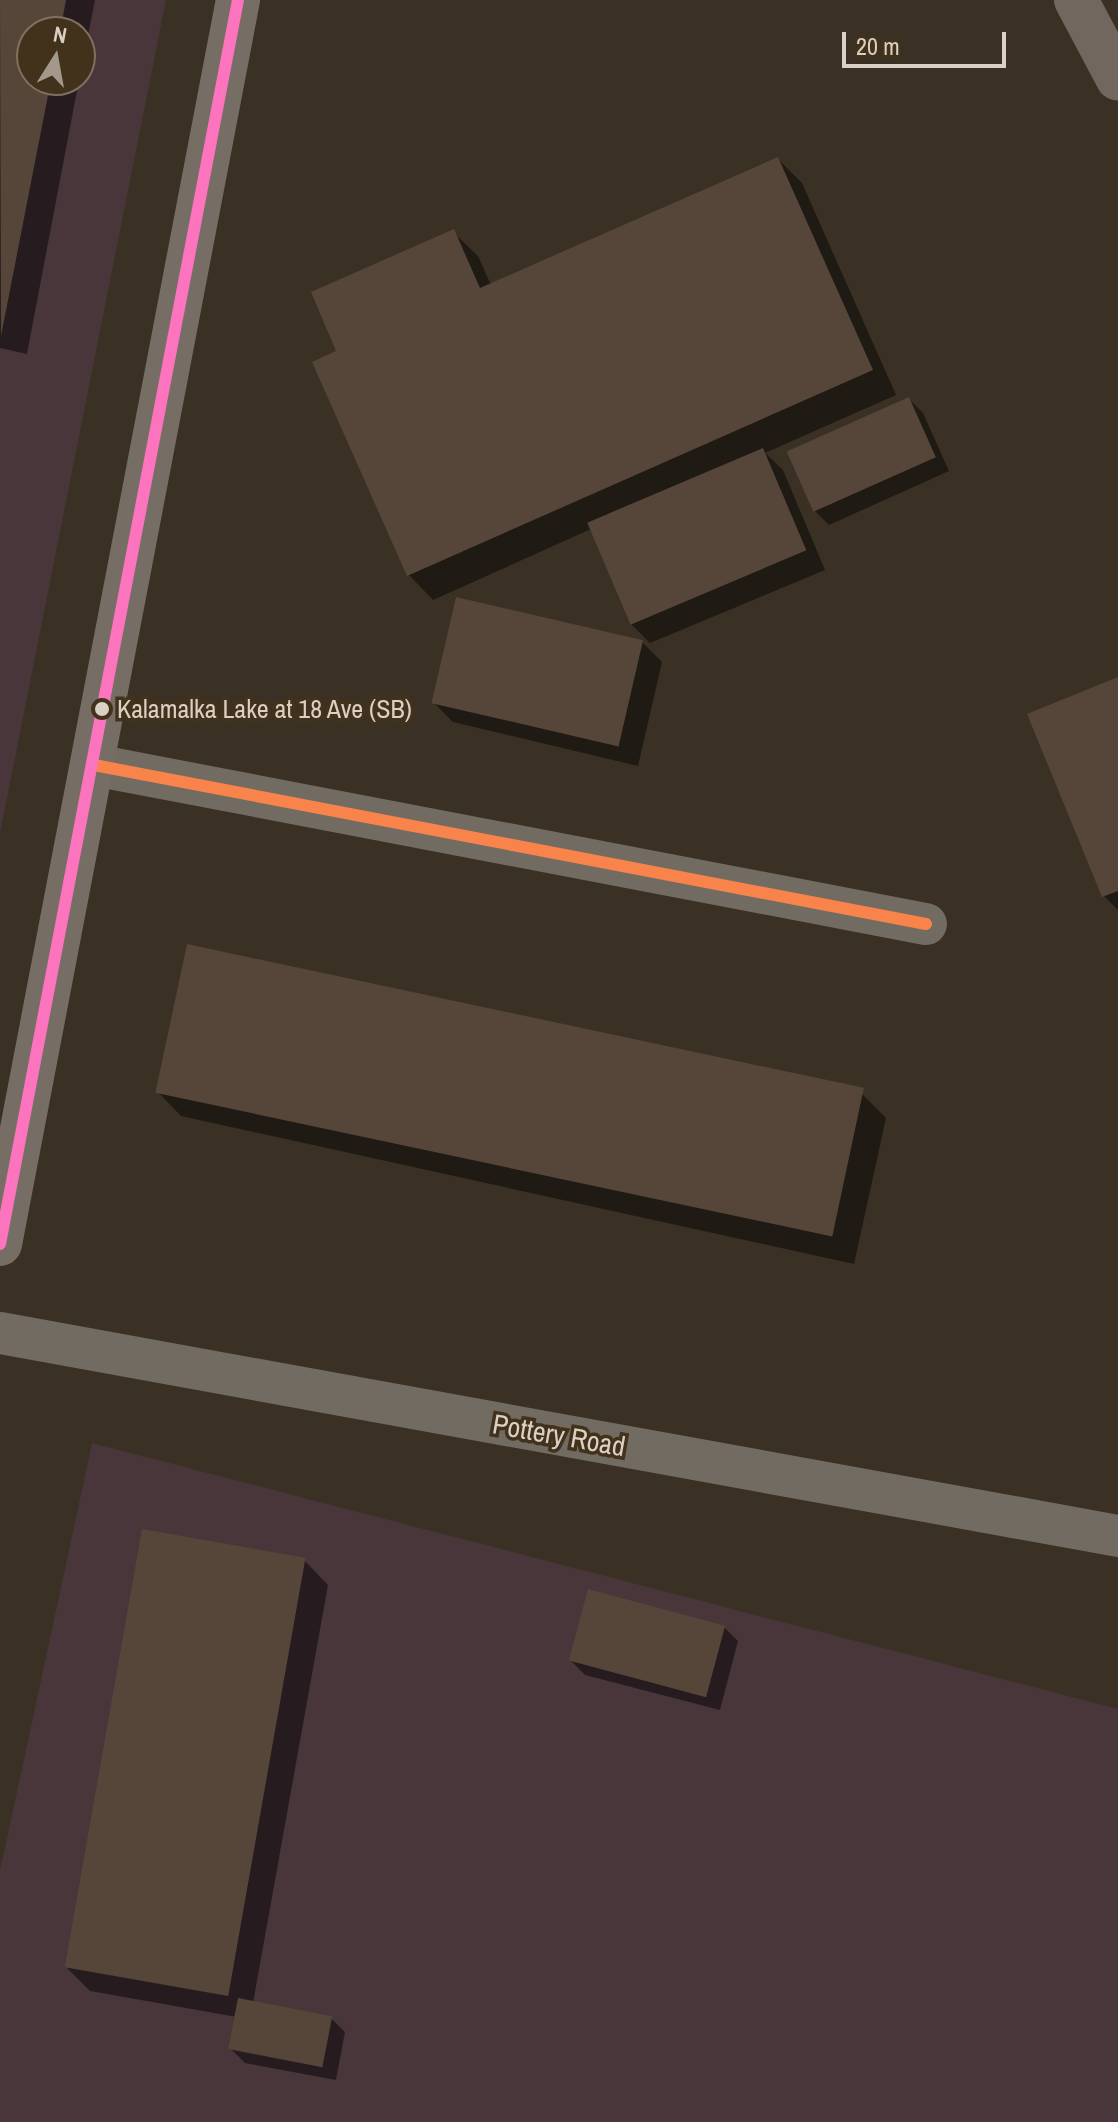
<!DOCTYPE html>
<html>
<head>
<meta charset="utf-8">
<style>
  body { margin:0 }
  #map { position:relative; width:1118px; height:2122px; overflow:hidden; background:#3a3124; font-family:"Archivo Narrow",sans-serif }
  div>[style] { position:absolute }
  .commercial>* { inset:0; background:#48363a }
  .shadow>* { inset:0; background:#0007 }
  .building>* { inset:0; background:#564539; transform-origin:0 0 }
  .street>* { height:42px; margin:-21px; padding:0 21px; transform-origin:21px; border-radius:21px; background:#716b61 }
  .secondary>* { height:44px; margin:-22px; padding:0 22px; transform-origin:22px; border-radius:22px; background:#766d65 }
  .primary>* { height:44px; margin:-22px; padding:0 22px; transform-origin:22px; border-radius:22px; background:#71675e }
  .bus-1>* { height:12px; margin:-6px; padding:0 6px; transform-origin:6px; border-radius:6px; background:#f8844c }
  .bus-2>* { height:12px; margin:-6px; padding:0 6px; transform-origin:6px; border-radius:6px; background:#fc73be }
  .dots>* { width:22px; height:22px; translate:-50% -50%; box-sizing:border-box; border:4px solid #42321c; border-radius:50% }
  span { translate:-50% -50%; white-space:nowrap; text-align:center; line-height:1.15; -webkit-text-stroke:7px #42321c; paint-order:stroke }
  .bus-label { font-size:26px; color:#dad0c3 }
  .left { translate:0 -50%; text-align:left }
  .street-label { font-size:28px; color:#dad0c3 }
  .north { position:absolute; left:16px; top:16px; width:80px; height:80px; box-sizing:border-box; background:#42321c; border:2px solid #7f715f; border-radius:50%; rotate:11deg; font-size:22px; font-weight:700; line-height:32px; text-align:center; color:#dad0c3 }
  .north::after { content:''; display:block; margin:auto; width:28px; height:36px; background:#a2988b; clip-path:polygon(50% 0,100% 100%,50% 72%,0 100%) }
  .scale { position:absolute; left:842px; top:32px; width:164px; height:36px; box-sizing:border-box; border:4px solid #dad0c3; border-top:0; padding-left:10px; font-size:24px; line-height:28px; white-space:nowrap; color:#dad0c3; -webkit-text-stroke:6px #42321c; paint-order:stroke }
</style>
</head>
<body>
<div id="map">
  <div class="commercial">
    <i style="clip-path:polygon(evenodd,0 0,166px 0,0 833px,0 0,32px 32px,80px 32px,80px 80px,32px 80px,32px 32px)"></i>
    <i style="clip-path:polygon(92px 1443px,1118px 1709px,1118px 2122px,0 2122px,0 1871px)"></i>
  </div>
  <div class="shadow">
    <i style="clip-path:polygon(0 0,95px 0,80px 77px,80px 32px,32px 32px,32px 80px,79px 80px,27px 354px,0 348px)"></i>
    <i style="clip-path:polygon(778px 159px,802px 183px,896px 395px,765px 453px,783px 470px,825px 570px,650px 643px,630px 623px,591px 529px,433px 600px,409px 575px,339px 352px,453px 232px,478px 256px,491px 285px)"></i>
    <i style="clip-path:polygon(909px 399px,923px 413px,949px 471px,829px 525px,815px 511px)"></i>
    <i style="clip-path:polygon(642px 642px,662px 662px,638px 766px,453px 722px,433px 702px)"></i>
    <i style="clip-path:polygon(1118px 679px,1118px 910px,1104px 896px)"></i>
    <i style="clip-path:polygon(157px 1091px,862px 1094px,886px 1118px,854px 1264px,181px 1116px)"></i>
    <i style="clip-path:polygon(304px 1560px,328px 1585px,253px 2003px,331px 2018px,345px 2032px,336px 2080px,245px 2063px,231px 2049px,237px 2017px,90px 1991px,66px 1967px)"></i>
    <i style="clip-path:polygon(724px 1627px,738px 1641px,720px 1710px,585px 1675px,571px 1661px)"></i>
  </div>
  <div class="building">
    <i style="clip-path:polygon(0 0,66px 0,60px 32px,32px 32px,32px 80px,51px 80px,1px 336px)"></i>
    <i style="clip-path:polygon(778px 157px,873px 370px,407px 576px,312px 362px,336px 351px,311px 292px,454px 229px,480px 288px)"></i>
    <i style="left:909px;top:397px;width:66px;height:134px;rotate:66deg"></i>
    <i style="left:763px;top:448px;width:111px;height:191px;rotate:67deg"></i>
    <i style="left:456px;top:597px;width:192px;height:109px;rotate:13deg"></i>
    <i style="clip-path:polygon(1118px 677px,1118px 891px,1102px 897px,1027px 714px)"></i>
    <i style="left:187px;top:944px;width:692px;height:152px;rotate:12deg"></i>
    <i style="left:142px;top:1529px;width:166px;height:445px;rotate:10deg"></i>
    <i style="left:588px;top:1589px;width:142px;height:74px;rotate:15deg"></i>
    <i style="left:238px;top:1998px;width:96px;height:52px;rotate:11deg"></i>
  </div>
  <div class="street">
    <i style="left:94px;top:765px;width:847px;rotate:10.82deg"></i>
    <i style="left:0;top:1333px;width:1136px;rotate:10.29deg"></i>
  </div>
  <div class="secondary">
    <i style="left:0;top:1244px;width:1267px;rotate:-79.17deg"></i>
  </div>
  <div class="primary">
    <i style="left:1076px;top:0;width:89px;rotate:62deg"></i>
  </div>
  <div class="bus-1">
    <i style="left:94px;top:765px;width:847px;rotate:10.82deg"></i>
  </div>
  <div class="bus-2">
    <i style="left:0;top:1244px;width:1267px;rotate:-79.17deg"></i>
  </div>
  <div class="dots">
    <i style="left:102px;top:709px;background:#dad0c3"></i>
  </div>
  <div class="bus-label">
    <span class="left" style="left:117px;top:709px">Kalamalka Lake at 18 Ave (SB)</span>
  </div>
  <div class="street-label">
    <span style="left:559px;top:1435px;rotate:10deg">Pottery Road</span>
  </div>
  <div class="north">N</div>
  <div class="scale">20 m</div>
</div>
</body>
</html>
